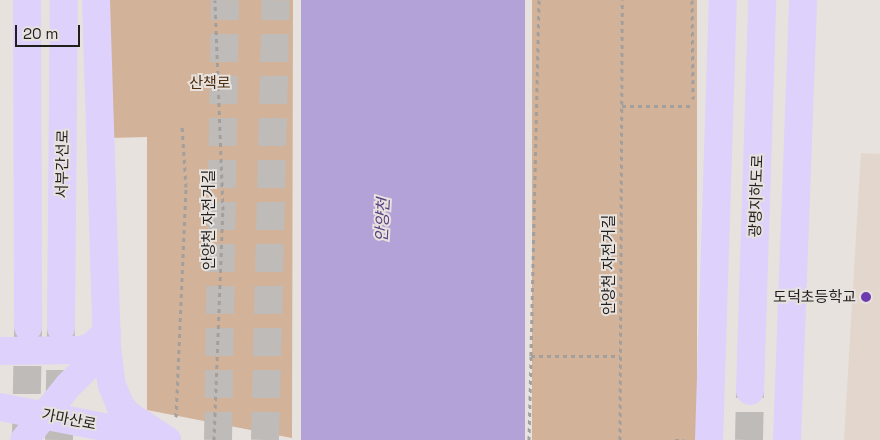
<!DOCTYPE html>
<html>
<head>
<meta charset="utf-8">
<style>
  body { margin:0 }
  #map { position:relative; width:880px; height:440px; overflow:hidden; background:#e7e2de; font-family:"Space Grotesk","Noto Sans KR",sans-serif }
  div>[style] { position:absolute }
  .built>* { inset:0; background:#e2d6cd }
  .green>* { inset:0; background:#d2b298; transform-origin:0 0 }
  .water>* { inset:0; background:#b3a2d7; transform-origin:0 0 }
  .major-tunnel>* { height:28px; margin-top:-14px; transform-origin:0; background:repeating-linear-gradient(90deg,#bfbbb8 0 28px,transparent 0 42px) }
  .highway-tunnel>* { height:28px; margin-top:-14px; transform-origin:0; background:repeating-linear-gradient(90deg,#bfbbb8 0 28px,transparent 0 42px) }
  .path>* { height:3px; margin-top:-1.5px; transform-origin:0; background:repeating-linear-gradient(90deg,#a39f9c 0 4px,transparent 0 8px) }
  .major>* { height:28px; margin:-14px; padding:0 14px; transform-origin:14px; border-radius:14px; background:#ded1fb }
  .dots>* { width:14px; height:14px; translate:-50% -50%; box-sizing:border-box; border:2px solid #e7e2de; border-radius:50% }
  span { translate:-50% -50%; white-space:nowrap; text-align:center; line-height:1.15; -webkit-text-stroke:4px #e7e2de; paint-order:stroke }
  .park-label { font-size:15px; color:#4e2e0f }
  .street-label { font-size:15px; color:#211f1e }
  .poi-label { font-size:15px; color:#211f1e }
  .right { translate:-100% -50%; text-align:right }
  .water-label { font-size:16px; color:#5b4284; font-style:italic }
  .scale { position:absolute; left:15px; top:25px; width:65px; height:22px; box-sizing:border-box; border:2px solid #211f1e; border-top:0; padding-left:6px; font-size:15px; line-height:18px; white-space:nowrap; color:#211f1e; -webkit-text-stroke:4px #e7e2de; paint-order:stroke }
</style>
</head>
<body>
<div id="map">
  <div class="built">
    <i style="clip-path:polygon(861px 153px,880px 154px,880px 440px,844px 440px)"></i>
  </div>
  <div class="green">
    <i style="clip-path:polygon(105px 0,293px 0,292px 438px,147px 410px,147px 137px,110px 138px)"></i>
    <i style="left:532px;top:0;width:165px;height:440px"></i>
  </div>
  <div class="water">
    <i style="left:301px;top:0;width:224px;height:440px"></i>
  </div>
  <div class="major-tunnel">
    <i style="left:26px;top:436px;width:109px;rotate:-88.9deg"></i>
    <i style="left:59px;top:440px;width:112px;rotate:-89deg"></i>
    <i style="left:749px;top:440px;width:49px;rotate:-88.8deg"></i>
  </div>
  <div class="highway-tunnel">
    <i style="left:218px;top:440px;width:440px;rotate:-89.1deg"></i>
    <i style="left:265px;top:440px;width:440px;rotate:-88.6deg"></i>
  </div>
  <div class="path">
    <i style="left:539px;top:0;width:356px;rotate:91.3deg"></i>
    <i style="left:531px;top:356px;width:89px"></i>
    <i style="left:692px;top:0;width:99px;rotate:89.4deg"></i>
    <i style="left:622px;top:106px;width:71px"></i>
    <i style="left:176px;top:417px;width:230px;rotate:-87.5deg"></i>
    <i style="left:186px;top:187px;width:62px;rotate:-93.7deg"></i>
    <i style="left:214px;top:440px;width:230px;rotate:-87.8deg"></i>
    <i style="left:223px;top:210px;width:210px;rotate:-92.2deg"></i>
    <i style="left:529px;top:440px;width:84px;rotate:-88.6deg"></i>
    <i style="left:620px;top:440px;width:440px;rotate:-89.7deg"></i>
    <i style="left:675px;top:440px;width:9px"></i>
  </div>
  <div class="major">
    <i style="left:27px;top:0;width:327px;rotate:89.8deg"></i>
    <i style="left:96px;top:0;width:347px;rotate:88.2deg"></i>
    <i style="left:107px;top:347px;width:38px;rotate:83deg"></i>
    <i style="left:112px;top:385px;width:22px;rotate:68deg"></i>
    <i style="left:120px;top:405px;width:11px;rotate:52deg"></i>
    <i style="left:127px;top:414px;width:48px;rotate:33deg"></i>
    <i style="left:61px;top:328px;width:328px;rotate:-89.5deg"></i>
    <i style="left:0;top:351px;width:81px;rotate:-0.7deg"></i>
    <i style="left:81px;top:350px;width:10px;rotate:-17deg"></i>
    <i style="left:91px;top:347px;width:22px;rotate:-43deg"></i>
    <i style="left:750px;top:391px;width:391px;rotate:-88.2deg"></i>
    <i style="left:0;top:407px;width:153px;rotate:10.9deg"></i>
    <i style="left:24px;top:440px;width:70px;rotate:-50.8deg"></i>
    <i style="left:68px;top:386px;width:55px;rotate:-45deg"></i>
    <i style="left:709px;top:440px;width:440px;rotate:-88.2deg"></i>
    <i style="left:787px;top:440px;width:440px;rotate:-87.9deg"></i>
  </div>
  <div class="dots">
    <i style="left:866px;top:297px;background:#6d3ab1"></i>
  </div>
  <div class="park-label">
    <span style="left:210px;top:83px">산책로</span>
  </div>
  <div class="street-label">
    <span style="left:62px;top:164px;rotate:-89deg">서부간선로</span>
    <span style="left:756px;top:196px;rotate:-88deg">광명지하도로</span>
    <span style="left:209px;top:220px;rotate:-90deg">안양천 자전거길</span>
    <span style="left:609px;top:265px;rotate:-90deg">안양천 자전거길</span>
    <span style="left:69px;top:419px;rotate:11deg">가마산로</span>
  </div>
  <div class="poi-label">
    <span class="right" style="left:856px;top:297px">도덕초등학교</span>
  </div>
  <div class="water-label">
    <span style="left:383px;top:220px;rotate:-87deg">안양천</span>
  </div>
  <div class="scale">20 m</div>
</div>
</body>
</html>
